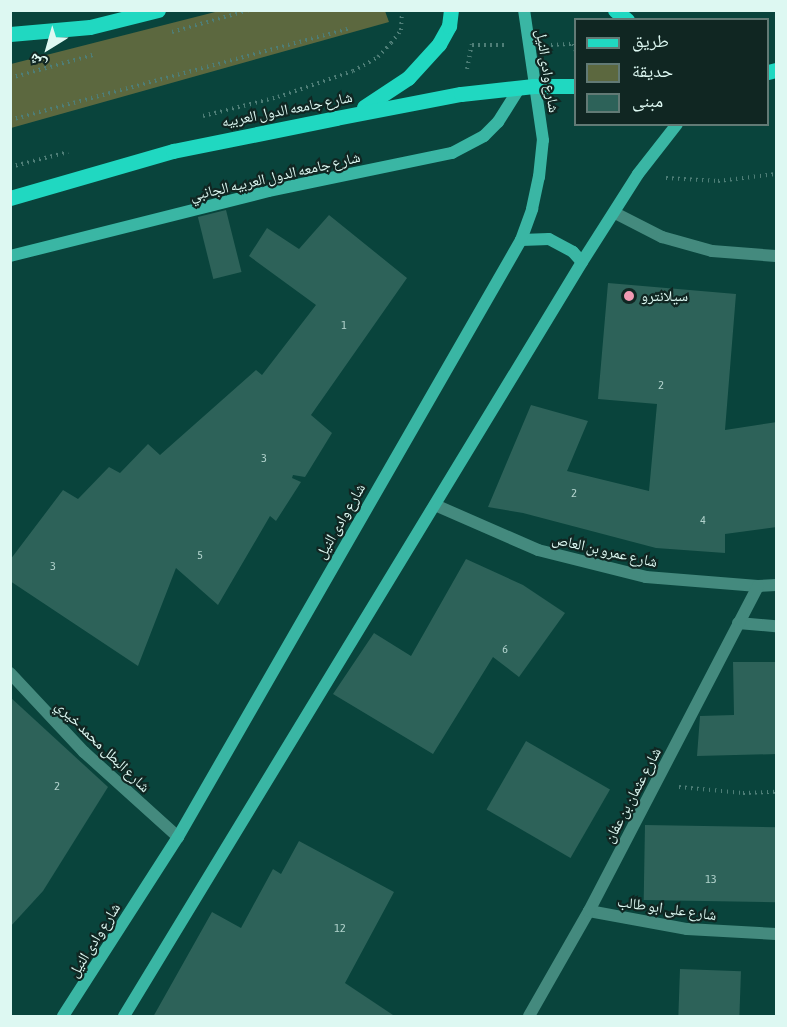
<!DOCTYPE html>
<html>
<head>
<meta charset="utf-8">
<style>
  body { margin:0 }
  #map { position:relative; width:787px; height:1027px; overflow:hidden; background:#09443c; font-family:"Asap Condensed","Noto Naskh Arabic",sans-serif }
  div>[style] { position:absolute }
  .green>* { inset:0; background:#5c683f }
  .building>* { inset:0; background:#2d6259; transform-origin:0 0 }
  .path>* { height:4px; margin-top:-2px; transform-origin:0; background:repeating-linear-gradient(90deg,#4e7e77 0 1.5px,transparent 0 6px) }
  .street>* { height:12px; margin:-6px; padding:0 6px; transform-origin:6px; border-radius:6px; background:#448a7e }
  .secondary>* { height:12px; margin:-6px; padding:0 6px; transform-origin:6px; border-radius:6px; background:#3ab6a4 }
  .primary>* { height:15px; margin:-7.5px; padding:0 7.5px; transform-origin:7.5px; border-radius:7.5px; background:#20d8c1 }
  .dots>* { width:16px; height:16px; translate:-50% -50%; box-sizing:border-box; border:3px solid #102622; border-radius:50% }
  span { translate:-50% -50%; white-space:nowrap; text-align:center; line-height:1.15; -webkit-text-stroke:4.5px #102622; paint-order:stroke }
  .number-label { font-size:12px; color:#b1d2cc }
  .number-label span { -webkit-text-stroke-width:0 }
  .street-label { font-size:15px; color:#ddf8f2 }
  .poi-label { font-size:15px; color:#ddf8f2 }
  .left { translate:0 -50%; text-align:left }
  .frame { position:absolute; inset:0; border:12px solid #ddf8f2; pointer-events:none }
  .legend { position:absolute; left:574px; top:18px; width:195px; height:108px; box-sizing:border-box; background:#102622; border:2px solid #627a75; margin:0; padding:8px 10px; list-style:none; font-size:18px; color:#ddf8f2 }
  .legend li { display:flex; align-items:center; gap:12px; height:30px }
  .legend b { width:30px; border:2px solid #627a75 }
  .north { position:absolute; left:18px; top:18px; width:60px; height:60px; -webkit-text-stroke:4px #102622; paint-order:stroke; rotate:217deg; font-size:16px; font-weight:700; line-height:24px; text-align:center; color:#ddf8f2 }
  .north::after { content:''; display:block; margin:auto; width:21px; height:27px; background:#ddf8f2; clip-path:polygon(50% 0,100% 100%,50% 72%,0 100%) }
</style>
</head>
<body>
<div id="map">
  <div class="green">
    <i style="clip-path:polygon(219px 11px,385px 11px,389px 22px,11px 128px,11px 64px)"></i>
  </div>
  <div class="building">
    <i style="left:226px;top:210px;width:64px;height:29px;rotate:76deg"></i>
    <i style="clip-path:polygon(329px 215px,407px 278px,311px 415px,332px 433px,305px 477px,293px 475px,292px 478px,301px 482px,276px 521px,270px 516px,218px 605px,176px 568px,138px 666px,10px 581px,10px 560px,63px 490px,78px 499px,109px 467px,120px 473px,148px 444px,160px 455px,256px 370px,262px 375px,316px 305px,249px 256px,267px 228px,299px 249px)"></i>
    <i style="clip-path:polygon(608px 283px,736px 294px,725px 430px,777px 422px,777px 527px,725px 534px,725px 553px,656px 548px,523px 513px,488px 507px,531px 405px,588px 421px,567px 471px,649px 491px,657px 404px,598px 399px)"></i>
    <i style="clip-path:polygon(466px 559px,523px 585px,565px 613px,519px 677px,493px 657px,433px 754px,333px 694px,374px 633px,411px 656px)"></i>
    <i style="clip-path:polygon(733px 662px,777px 662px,777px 754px,697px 756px,700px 716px,734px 715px)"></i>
    <i style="clip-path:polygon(10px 697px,108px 787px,43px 891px,10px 927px)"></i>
    <i style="left:526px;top:741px;width:97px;height:79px;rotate:30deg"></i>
    <i style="left:645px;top:825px;width:132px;height:75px;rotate:1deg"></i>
    <i style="clip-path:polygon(299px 841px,394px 892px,345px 983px,396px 1017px,153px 1017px,212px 912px,241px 928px,273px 869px,281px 874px)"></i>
    <i style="left:680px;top:969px;width:61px;height:48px;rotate:2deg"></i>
  </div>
  <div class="path">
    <i style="left:172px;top:32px;width:80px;rotate:-15.9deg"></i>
    <i style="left:472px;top:45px;width:33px"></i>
    <i style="left:551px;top:45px;width:22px;rotate:-3deg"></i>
    <i style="left:573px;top:44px;width:8px;rotate:67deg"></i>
    <i style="left:467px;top:69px;width:25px;rotate:-79deg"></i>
    <i style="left:10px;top:78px;width:86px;rotate:-15.5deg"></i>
    <i style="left:203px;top:116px;width:77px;rotate:-14.2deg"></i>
    <i style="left:278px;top:97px;width:79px;rotate:-19.1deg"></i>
    <i style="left:353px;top:71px;width:29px;rotate:-29deg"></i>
    <i style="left:378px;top:57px;width:19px;rotate:-47deg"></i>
    <i style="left:391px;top:43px;width:16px;rotate:-52deg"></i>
    <i style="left:401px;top:30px;width:20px;rotate:-87deg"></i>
    <i style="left:10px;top:120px;width:350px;rotate:-15.1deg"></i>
    <i style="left:10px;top:167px;width:60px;rotate:-14.5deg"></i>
    <i style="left:666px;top:178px;width:52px;rotate:3.3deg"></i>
    <i style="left:718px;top:181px;width:58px;rotate:-6.9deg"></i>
    <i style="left:679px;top:787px;width:64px;rotate:5.4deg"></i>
    <i style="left:743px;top:793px;width:33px;rotate:-2deg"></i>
  </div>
  <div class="street">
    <i style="left:615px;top:213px;width:53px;rotate:27.1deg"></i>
    <i style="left:662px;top:237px;width:52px;rotate:15.6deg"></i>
    <i style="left:712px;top:251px;width:64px;rotate:4.5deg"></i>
    <i style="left:435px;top:505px;width:112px;rotate:23.6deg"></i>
    <i style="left:538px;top:550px;width:111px;rotate:14deg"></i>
    <i style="left:646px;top:577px;width:112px;rotate:4.6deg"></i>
    <i style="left:758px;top:586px;width:18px;rotate:-3deg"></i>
    <i style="left:738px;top:623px;width:38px;rotate:5deg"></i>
    <i style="left:10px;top:673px;width:108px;rotate:46.9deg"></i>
    <i style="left:84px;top:752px;width:127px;rotate:42.1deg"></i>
    <i style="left:589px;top:911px;width:100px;rotate:10.4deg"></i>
    <i style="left:687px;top:929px;width:89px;rotate:3.2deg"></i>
    <i style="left:529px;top:1016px;width:121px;rotate:-60.3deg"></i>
    <i style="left:589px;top:911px;width:366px;rotate:-62.5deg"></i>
  </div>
  <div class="secondary">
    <i style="left:521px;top:240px;width:28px;rotate:-2deg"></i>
    <i style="left:549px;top:239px;width:27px;rotate:28deg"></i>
    <i style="left:573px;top:252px;width:13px;rotate:48deg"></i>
    <i style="left:10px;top:256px;width:266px;rotate:-14.1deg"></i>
    <i style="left:268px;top:191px;width:188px;rotate:-11.7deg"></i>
    <i style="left:452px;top:153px;width:36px;rotate:-28deg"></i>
    <i style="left:484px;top:136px;width:20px;rotate:-45deg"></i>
    <i style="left:498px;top:122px;width:41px;rotate:-57.8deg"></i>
    <i style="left:63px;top:1016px;width:213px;rotate:-57.3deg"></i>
    <i style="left:178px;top:837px;width:689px;rotate:-60.12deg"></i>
    <i style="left:521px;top:240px;width:33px;rotate:-70deg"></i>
    <i style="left:532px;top:209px;width:33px;rotate:-78deg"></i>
    <i style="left:539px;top:177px;width:37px;rotate:-84deg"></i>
    <i style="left:543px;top:140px;width:131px;rotate:-98.3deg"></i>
    <i style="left:124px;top:1016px;width:882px;rotate:-58.72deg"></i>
    <i style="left:582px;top:262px;width:104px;rotate:-57.5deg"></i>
    <i style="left:638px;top:174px;width:63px;rotate:-52deg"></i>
  </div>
  <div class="primary">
    <i style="left:615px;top:10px;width:16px;rotate:40deg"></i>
    <i style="left:10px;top:34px;width:80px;rotate:-5deg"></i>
    <i style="left:90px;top:27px;width:70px;rotate:-14deg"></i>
    <i style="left:768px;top:72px;width:8px;rotate:-14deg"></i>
    <i style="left:364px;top:107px;width:53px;rotate:-33.4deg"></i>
    <i style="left:408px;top:78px;width:46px;rotate:-47.6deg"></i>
    <i style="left:439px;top:44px;width:21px;rotate:-61deg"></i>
    <i style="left:449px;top:26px;width:16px;rotate:-83deg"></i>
    <i style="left:10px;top:198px;width:170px;rotate:-16.1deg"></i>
    <i style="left:173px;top:151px;width:166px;rotate:-11.4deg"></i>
    <i style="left:336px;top:118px;width:127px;rotate:-10.9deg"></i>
    <i style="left:461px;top:94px;width:73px;rotate:-6.3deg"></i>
    <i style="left:534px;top:86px;width:42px"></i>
  </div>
  <div class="dots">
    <i style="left:629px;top:296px;background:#f19ab3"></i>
  </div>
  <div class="number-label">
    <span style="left:344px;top:326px">1</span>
    <span style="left:661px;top:386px">2</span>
    <span style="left:264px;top:459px">3</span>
    <span style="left:574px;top:494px">2</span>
    <span style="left:703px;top:521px">4</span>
    <span style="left:200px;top:556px">5</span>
    <span style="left:53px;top:567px">3</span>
    <span style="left:505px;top:650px">6</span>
    <span style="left:57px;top:787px">2</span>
    <span style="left:711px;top:880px">13</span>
    <span style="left:340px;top:929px">12</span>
  </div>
  <div class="street-label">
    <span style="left:548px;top:71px;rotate:81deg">شارع وادى النيل</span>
    <span style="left:287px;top:109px;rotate:-11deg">شارع جامعه الدول العربيه</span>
    <span style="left:275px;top:176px;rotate:-13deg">شارع جامعه الدول العربيه الجانبي</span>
    <span style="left:340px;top:521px;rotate:-60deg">شارع وادى النيل</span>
    <span style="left:605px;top:550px;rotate:13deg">شارع عمرو بن العاص</span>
    <span style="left:103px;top:746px;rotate:44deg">شارع البطل محمد خيري</span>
    <span style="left:632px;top:795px;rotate:-62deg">شارع عثمان بن عفان</span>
    <span style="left:667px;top:908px;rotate:8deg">شارع على ابو طالب</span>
    <span style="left:94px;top:940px;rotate:-58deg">شارع وادى النيل</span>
  </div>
  <div class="poi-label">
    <span class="left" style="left:641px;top:296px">سيلانترو</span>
  </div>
  <div class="frame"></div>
  <ul class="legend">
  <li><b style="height:8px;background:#20d8c1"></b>طريق</li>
  <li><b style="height:16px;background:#5c683f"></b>حديقة</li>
  <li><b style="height:16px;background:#2d6259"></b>مبنى</li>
  </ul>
  <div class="north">ش</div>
</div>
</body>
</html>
